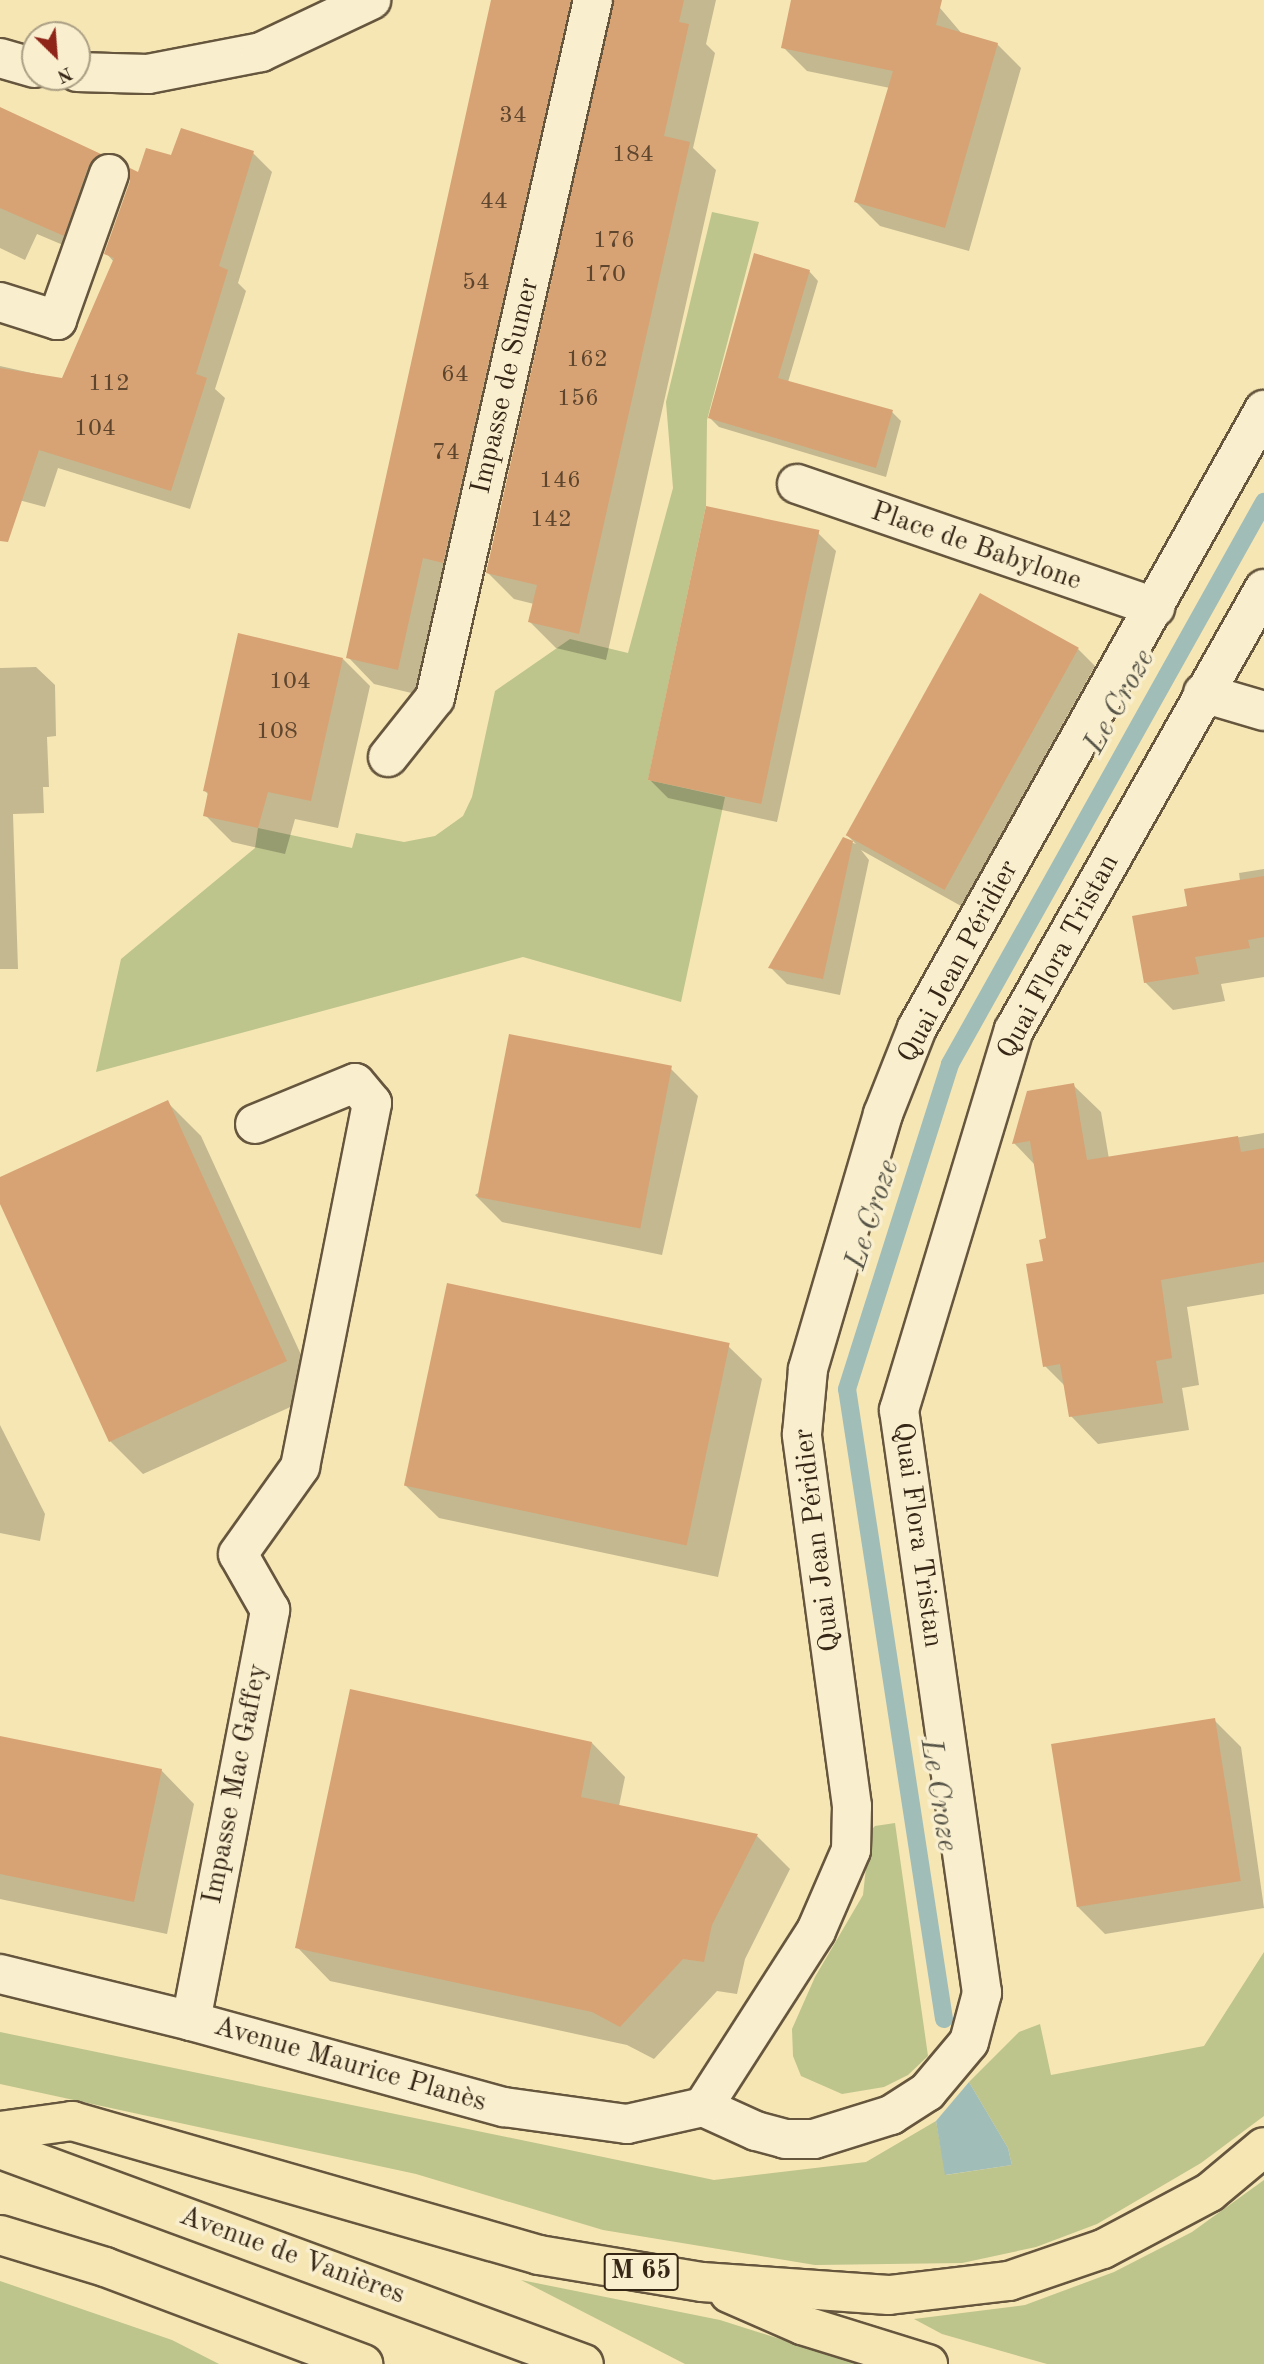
<!DOCTYPE html>
<html>
<head>
<meta charset="utf-8">
<style>
  body { margin:0 }
  #map { position:relative; width:1264px; height:2364px; overflow:hidden; background:#f6e6b4; font-family:"Old Standard TT",serif }
  div>[style] { position:absolute }
  .green>* { inset:0; background:#bdc48c }
  .water>* { inset:0; background:#a1bdb8 }
  .shadow>* { inset:0; background:#0003 }
  .stream>* { height:18px; margin:-9px; padding:0 9px; transform-origin:9px; border-radius:9px; background:#a1bdb8 }
  .building>* { inset:0; background:#d7a374; transform-origin:0 0 }
  .roads { filter:drop-shadow(2px 0 #66563e) drop-shadow(-2px 0 #66563e) drop-shadow(0 2px #66563e) drop-shadow(0 -2px #66563e) }
  .minor>* { height:38px; margin:-19px; padding:0 19px; transform-origin:19px; border-radius:19px; background:#f9efce }
  .major>* { height:38px; margin:-19px; padding:0 19px; transform-origin:19px; border-radius:19px; background:#f6e6b4 }
  span { translate:-50% -50%; white-space:nowrap; text-align:center; line-height:1.15; -webkit-text-stroke:7px #f9efce; paint-order:stroke }
  .number-label { font-size:24px; color:#5e452e }
  .number-label span { -webkit-text-stroke-width:0 }
  .shield-label span { padding:2px 5px; background:#f9efce; border:2px solid; border-radius:5px; -webkit-text-stroke-width:0 }
  .shield-label { font-size:26px; color:#362616; font-weight:700 }
  .street-label { font-size:28px; color:#362616 }
  .water-label { font-size:30px; color:#565347; font-style:italic }
  .north { position:absolute; left:21px; top:21px; width:70px; height:70px; box-sizing:border-box; background:#f9efce; border:2px solid #ab9f84; border-radius:50%; rotate:155deg; font-size:19px; font-weight:700; line-height:28px; text-align:center; color:#362616 }
  .north::after { content:''; display:block; margin:auto; width:24px; height:32px; background:#8f2418; clip-path:polygon(50% 0,100% 100%,50% 72%,0 100%) }
</style>
</head>
<body>
<div id="map">
  <div class="green">
    <i style="clip-path:polygon(712px 212px,759px 222px,707px 420px,706px 506px,648px 780px,725px 797px,681px 1002px,523px 957px,96px 1072px,121px 959px,255px 848px,258px 828px,352px 848px,356px 833px,404px 842px,435px 836px,463px 816px,472px 797px,495px 691px,570px 639px,628px 653px,673px 488px,666px 402px)"></i>
    <i style="clip-path:polygon(895px 1823px,928px 2056px,908px 2075px,884px 2087px,842px 2094px,801px 2076px,793px 2056px,792px 2029px,815px 1977px,863px 1895px,870px 1831px,875px 1826px)"></i>
    <i style="clip-path:polygon(1264px 1952px,1264px 2116px,1201px 2163px,1097px 2224px,1036px 2247px,962px 2263px,815px 2265px,603px 2230px,416px 2174px,0 2084px,0 2032px,714px 2180px,866px 2162px,936px 2121px,946px 2175px,1012px 2165px,1008px 2148px,969px 2082px,1019px 2032px,1040px 2024px,1051px 2075px,1204px 2046px)"></i>
    <i style="clip-path:polygon(1264px 2180px,1264px 2364px,1047px 2364px,942px 2334px,914px 2319px,1025px 2305px,1114px 2272px,1192px 2232px)"></i>
    <i style="clip-path:polygon(521px 2280px,720px 2320px,859px 2364px,685px 2364px)"></i>
    <i style="clip-path:polygon(0 2281px,172px 2340px,219px 2364px,0 2364px)"></i>
  </div>
  <div class="water">
    <i style="clip-path:polygon(969px 2082px,1008px 2148px,1012px 2165px,945px 2175px,936px 2121px)"></i>
  </div>
  <div class="shadow">
    <i style="clip-path:polygon(493px 0,716px 0,706px 44px,715px 53px,693px 148px,716px 170px,606px 660px,556px 648px,530px 622px,534px 604px,514px 599px,488px 573px,616px 7px,604px 11px,424px 696px,374px 684px,348px 657px)"></i>
    <i style="clip-path:polygon(793px 0,912px 0,940px 8px,963px 35px,997px 44px,1021px 68px,969px 251px,880px 226px,856px 202px,890px 88px,807px 71px,783px 47px)"></i>
    <i style="clip-path:polygon(5px 111px,100px 156px,117px 174px,82px 253px,37px 234px,25px 260px,0 248px,0 121px)"></i>
    <i style="clip-path:polygon(253px 153px,272px 172px,238px 283px,246px 291px,215px 389px,225px 398px,190px 509px,58px 468px,45px 507px,0 495px,0 366px,63px 380px,114px 262px,106px 253px,139px 175px,172px 157px)"></i>
    <i style="clip-path:polygon(809px 271px,818px 281px,788px 382px,892px 412px,901px 421px,886px 477px,719px 427px,710px 418px)"></i>
    <i style="clip-path:polygon(818px 533px,836px 551px,777px 822px,668px 798px,650px 780px)"></i>
    <i style="clip-path:polygon(1078px 649px,1095px 666px,961px 906px,861px 850px,869px 860px,840px 995px,787px 984px,770px 967px,844px 840px,856px 844px,847px 835px)"></i>
    <i style="clip-path:polygon(343px 659px,370px 686px,338px 828px,295px 819px,285px 854px,232px 842px,205px 815px,209px 795px,204px 790px)"></i>
    <i style="clip-path:polygon(36px 667px,55px 685px,56px 736px,47px 737px,49px 787px,43px 787px,44px 813px,13px 814px,18px 969px,0 969px,0 668px)"></i>
    <i style="clip-path:polygon(1264px 869px,1264px 977px,1221px 984px,1225px 1001px,1173px 1010px,1145px 982px,1189px 908px,1240px 881px,1239px 873px)"></i>
    <i style="clip-path:polygon(671px 1069px,698px 1096px,662px 1255px,502px 1222px,475px 1195px)"></i>
    <i style="clip-path:polygon(1073px 1085px,1101px 1112px,1109px 1159px,1264px 1133px,1264px 1294px,1187px 1307px,1199px 1385px,1182px 1388px,1189px 1430px,1098px 1444px,1071px 1416px,1066px 1387px,1045px 1366px,1048px 1240px,1035px 1165px,1014px 1143px)"></i>
    <i style="clip-path:polygon(167px 1102px,201px 1136px,319px 1394px,143px 1474px,110px 1441px,0 1200px,0 1179px)"></i>
    <i style="clip-path:polygon(728px 1346px,762px 1379px,718px 1577px,439px 1518px,405px 1485px)"></i>
    <i style="clip-path:polygon(0 1425px,45px 1514px,40px 1541px,0 1533px)"></i>
    <i style="clip-path:polygon(1214px 1720px,1241px 1747px,1264px 1908px,1105px 1934px,1078px 1907px)"></i>
    <i style="clip-path:polygon(0 1737px,161px 1770px,194px 1804px,167px 1934px,0 1899px)"></i>
    <i style="clip-path:polygon(592px 1743px,625px 1777px,619px 1806px,757px 1836px,790px 1869px,745px 1959px,737px 1994px,717px 1991px,654px 2059px,627px 2045px,330px 1981px,297px 1947px)"></i>
  </div>
  <div class="stream">
    <i style="left:944px;top:2019px;width:637px;rotate:-98.75deg"></i>
    <i style="left:847px;top:1389px;width:341px;rotate:-72.4deg"></i>
    <i style="left:950px;top:1064px;width:644px;rotate:-60.81deg"></i>
  </div>
  <div class="building">
    <i style="clip-path:polygon(491px 0,571px 0,443px 563px,423px 558px,398px 670px,346px 658px)"></i>
    <i style="clip-path:polygon(614px 0,684px 0,679px 22px,689px 24px,664px 136px,690px 142px,579px 634px,528px 622px,537px 585px,486px 573px)"></i>
    <i style="clip-path:polygon(791px 0,942px 0,936px 25px,998px 43px,945px 228px,854px 202px,893px 71px,781px 48px)"></i>
    <i style="clip-path:polygon(0 107px,101px 154px,88px 167px,64px 236px,0 208px)"></i>
    <i style="clip-path:polygon(181px 128px,254px 151px,219px 266px,228px 270px,196px 374px,207px 378px,171px 491px,39px 450px,8px 542px,0 541px,0 368px,62px 378px,114px 258px,104px 254px,130px 181px,130px 168px,138px 172px,146px 148px,171px 155px)"></i>
    <i style="clip-path:polygon(754px 253px,810px 270px,778px 378px,893px 410px,876px 468px,708px 418px)"></i>
    <i style="left:706px;top:506px;width:116px;height:280px;rotate:12deg"></i>
    <i style="left:980px;top:593px;width:113px;height:277px;rotate:29deg"></i>
    <i style="clip-path:polygon(238px 633px,343px 658px,311px 801px,268px 792px,258px 828px,203px 816px,208px 792px,203px 791px)"></i>
    <i style="clip-path:polygon(843px 837px,853px 841px,823px 979px,768px 968px)"></i>
    <i style="clip-path:polygon(1264px 876px,1264px 937px,1248px 940px,1250px 948px,1195px 957px,1199px 974px,1144px 983px,1132px 916px,1187px 906px,1184px 889px)"></i>
    <i style="left:509px;top:1034px;width:166px;height:166px;rotate:11deg"></i>
    <i style="clip-path:polygon(1074px 1083px,1087px 1160px,1238px 1136px,1241px 1152px,1264px 1148px,1264px 1262px,1161px 1280px,1172px 1358px,1156px 1361px,1163px 1403px,1069px 1417px,1060px 1364px,1043px 1367px,1026px 1264px,1043px 1261px,1039px 1240px,1046px 1238px,1030px 1141px,1012px 1144px,1027px 1091px)"></i>
    <i style="clip-path:polygon(168px 1100px,287px 1361px,109px 1442px,0 1204px,0 1177px)"></i>
    <i style="left:447px;top:1283px;width:289px;height:207px;rotate:12deg"></i>
    <i style="clip-path:polygon(350px 1689px,592px 1742px,581px 1797px,758px 1834px,712px 1925px,704px 1962px,683px 1959px,620px 2027px,592px 2012px,295px 1948px)"></i>
    <i style="left:1215px;top:1718px;width:165px;height:166px;rotate:81deg"></i>
    <i style="clip-path:polygon(0 1736px,162px 1769px,134px 1902px,0 1874px)"></i>
  </div>
  <div class="roads">
    <div class="minor">
      <i style="left:0;top:58px;width:36px;rotate:16deg"></i>
      <i style="left:77px;top:72px;width:71px;rotate:1.6deg"></i>
      <i style="left:148px;top:74px;width:115px;rotate:-11deg"></i>
      <i style="left:261px;top:52px;width:122px;rotate:-25.3deg"></i>
      <i style="left:0;top:302px;width:60px;rotate:17.5deg"></i>
      <i style="left:57px;top:320px;width:155px;rotate:-70.4deg"></i>
      <i style="left:797px;top:484px;width:379px;rotate:19deg"></i>
      <i style="left:1203px;top:693px;width:64px;rotate:16.4deg"></i>
      <i style="left:388px;top:757px;width:75px;rotate:-51.5deg"></i>
      <i style="left:435px;top:698px;width:716px;rotate:-77.25deg"></i>
      <i style="left:0;top:1974px;width:197px;rotate:13.8deg"></i>
      <i style="left:191px;top:2021px;width:325px;rotate:15.4deg"></i>
      <i style="left:504px;top:2107px;width:124px;rotate:7.9deg"></i>
      <i style="left:627px;top:2124px;width:78px;rotate:-12.6deg"></i>
      <i style="left:191px;top:2021px;width:419px;rotate:-79.1deg"></i>
      <i style="left:270px;top:1610px;width:64px;rotate:-119.7deg"></i>
      <i style="left:238px;top:1554px;width:107px;rotate:-54.5deg"></i>
      <i style="left:300px;top:1467px;width:371px;rotate:-78.8deg"></i>
      <i style="left:372px;top:1103px;width:26px;rotate:-130deg"></i>
      <i style="left:355px;top:1083px;width:108px;rotate:157.7deg"></i>
      <i style="left:703px;top:2107px;width:58px;rotate:24.4deg"></i>
      <i style="left:756px;top:2131px;width:30px;rotate:15deg"></i>
      <i style="left:785px;top:2139px;width:29px"></i>
      <i style="left:814px;top:2139px;width:81px;rotate:-17.3deg"></i>
      <i style="left:891px;top:2115px;width:43px;rotate:-32.6deg"></i>
      <i style="left:927px;top:2092px;width:65px;rotate:-50deg"></i>
      <i style="left:969px;top:2042px;width:51px;rotate:-75.1deg"></i>
      <i style="left:982px;top:1993px;width:589px;rotate:-98.1deg"></i>
      <i style="left:899px;top:1410px;width:397px;rotate:-73.2deg"></i>
      <i style="left:1014px;top:1030px;width:507px;rotate:-60.45deg"></i>
      <i style="left:703px;top:2107px;width:209px;rotate:-57.3deg"></i>
      <i style="left:816px;top:1931px;width:88px;rotate:-66.6deg"></i>
      <i style="left:851px;top:1850px;width:44px;rotate:-88.7deg"></i>
      <i style="left:852px;top:1806px;width:375px;rotate:-97.7deg"></i>
      <i style="left:802px;top:1434px;width:65px;rotate:-84.7deg"></i>
      <i style="left:808px;top:1369px;width:266px;rotate:-73.6deg"></i>
      <i style="left:883px;top:1114px;width:92px;rotate:-68.4deg"></i>
      <i style="left:917px;top:1028px;width:709px;rotate:-60.69deg"></i>
    </div>
    <div class="major">
      <i style="left:0;top:2131px;width:73px;rotate:-7.9deg"></i>
      <i style="left:72px;top:2121px;width:486px;rotate:16deg"></i>
      <i style="left:539px;top:2255px;width:165px;rotate:9.4deg"></i>
      <i style="left:702px;top:2282px;width:187px;rotate:4deg"></i>
      <i style="left:889px;top:2295px;width:121px;rotate:-6.7deg"></i>
      <i style="left:1009px;top:2281px;width:99px;rotate:-18.8deg"></i>
      <i style="left:1103px;top:2249px;width:121px;rotate:-28deg"></i>
      <i style="left:1210px;top:2192px;width:70px;rotate:-39.8deg"></i>
      <i style="left:0;top:2149px;width:622px;rotate:20.21deg"></i>
      <i style="left:0;top:2235px;width:110px;rotate:16.9deg"></i>
      <i style="left:105px;top:2267px;width:276px;rotate:20.6deg"></i>
      <i style="left:729px;top:2293px;width:80px;rotate:23.7deg"></i>
      <i style="left:802px;top:2325px;width:132px;rotate:17.2deg"></i>
    </div>
  </div>
  <div class="number-label">
    <span style="left:513px;top:117px">34</span>
    <span style="left:633px;top:156px">184</span>
    <span style="left:494px;top:203px">44</span>
    <span style="left:614px;top:242px">176</span>
    <span style="left:605px;top:276px">170</span>
    <span style="left:476px;top:284px">54</span>
    <span style="left:587px;top:361px">162</span>
    <span style="left:455px;top:376px">64</span>
    <span style="left:109px;top:385px">112</span>
    <span style="left:578px;top:400px">156</span>
    <span style="left:95px;top:430px">104</span>
    <span style="left:446px;top:454px">74</span>
    <span style="left:560px;top:482px">146</span>
    <span style="left:551px;top:521px">142</span>
    <span style="left:290px;top:683px">104</span>
    <span style="left:277px;top:733px">108</span>
  </div>
  <div class="shield-label">
    <span style="left:641px;top:2272px">M 65</span>
  </div>
  <div class="street-label">
    <span style="left:506px;top:386px;rotate:-77deg">Impasse de Sumer</span>
    <span style="left:976px;top:547px;rotate:19deg">Place de Babylone</span>
    <span style="left:1059px;top:957px;rotate:-62deg">Quai Flora Tristan</span>
    <span style="left:959px;top:962px;rotate:-62deg">Quai Jean Péridier</span>
    <span style="left:917px;top:1535px;rotate:82deg">Quai Flora Tristan</span>
    <span style="left:818px;top:1540px;rotate:-97deg">Quai Jean Péridier</span>
    <span style="left:236px;top:1784px;rotate:-79deg">Impasse Mac Gaffey</span>
    <span style="left:350px;top:2065px;rotate:16deg">Avenue Maurice Planès</span>
    <span style="left:292px;top:2256px;rotate:20deg">Avenue de Vanières</span>
  </div>
  <div class="water-label">
    <span style="left:1120px;top:702px;rotate:-61deg">Le Croze</span>
    <span style="left:873px;top:1215px;rotate:-72deg">Le Croze</span>
    <span style="left:938px;top:1795px;rotate:81deg">Le Croze</span>
  </div>
  <div class="north">N</div>
</div>
</body>
</html>
